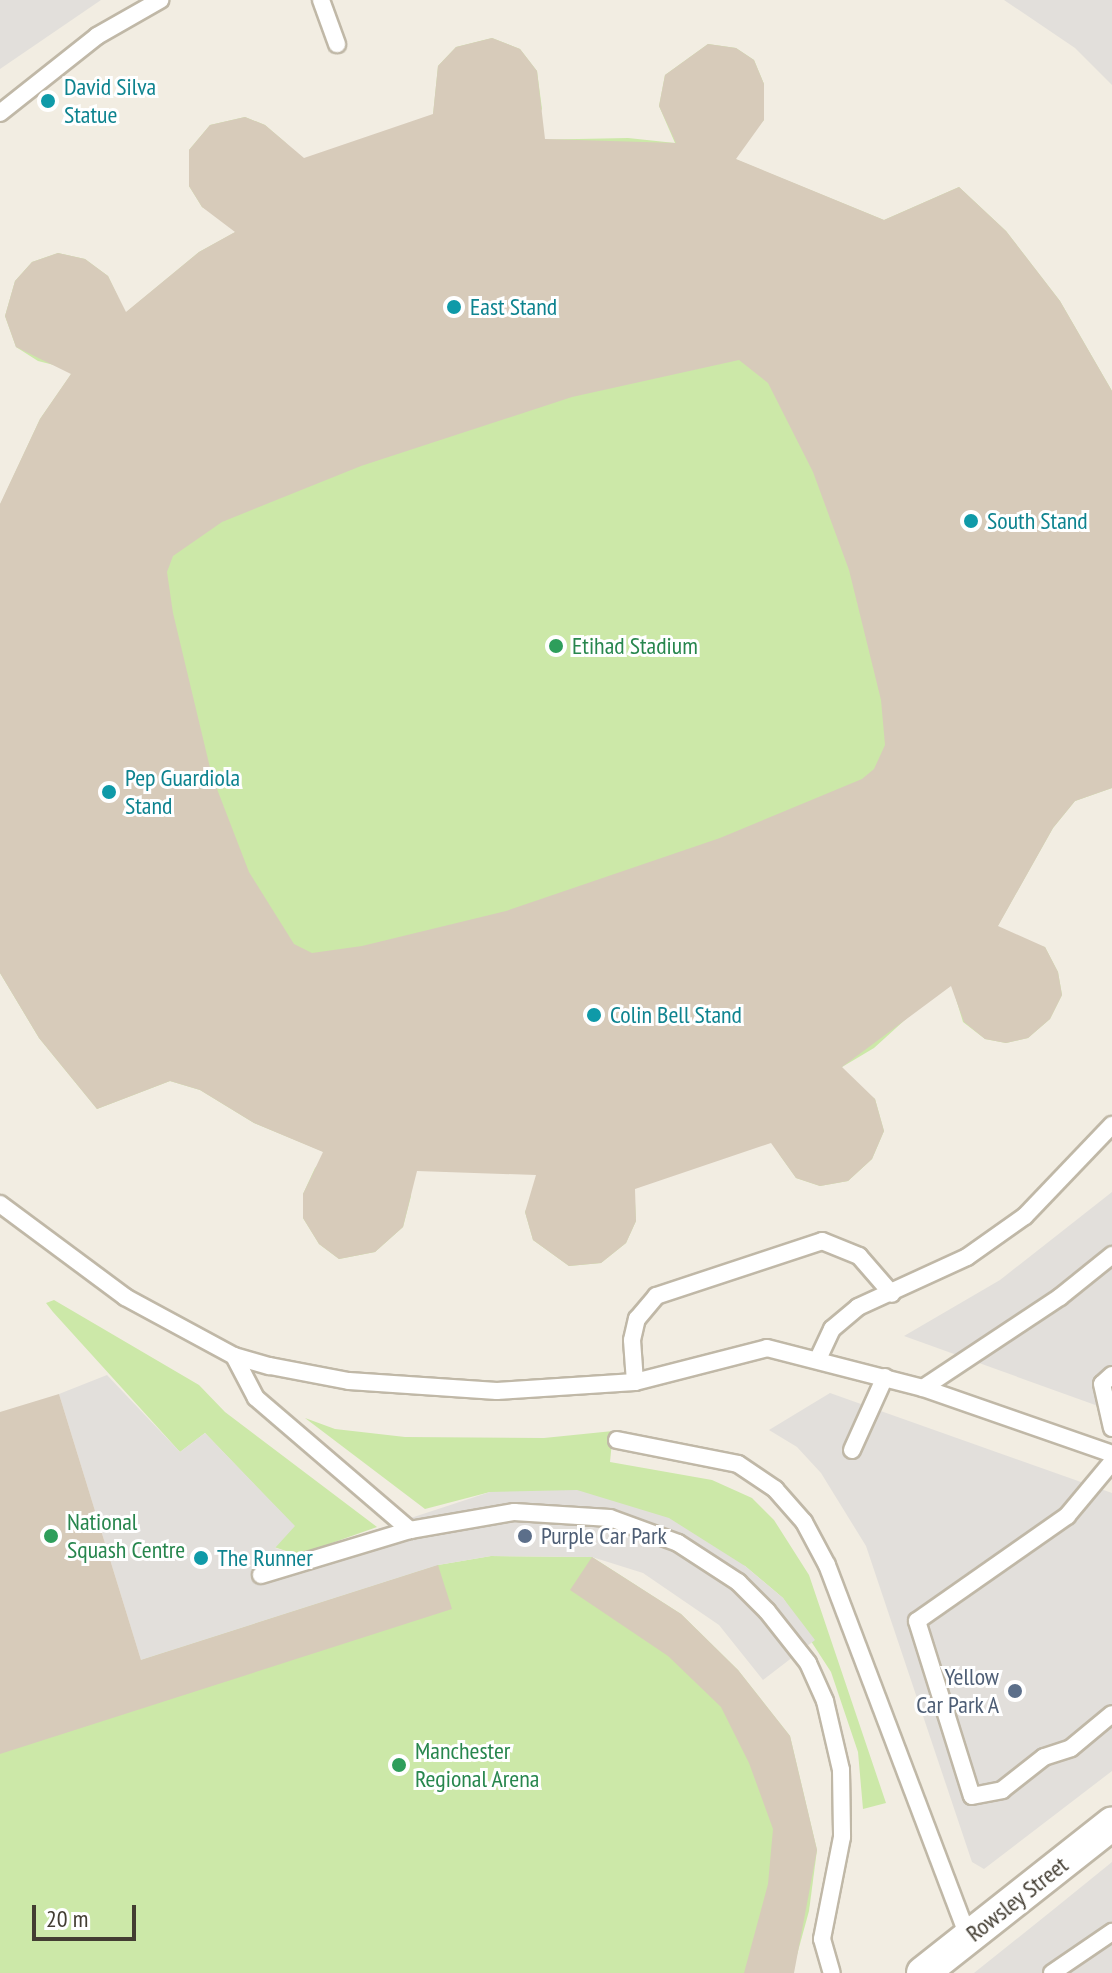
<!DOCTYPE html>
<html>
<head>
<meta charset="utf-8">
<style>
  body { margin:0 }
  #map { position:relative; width:1112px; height:1973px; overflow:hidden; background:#f2ede2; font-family:"PT Sans Narrow",sans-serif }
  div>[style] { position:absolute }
  .green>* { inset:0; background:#cce8a8 }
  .parking>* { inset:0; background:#e2dfdb }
  .building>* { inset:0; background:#d7cbba }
  .roads { filter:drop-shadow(2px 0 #c0b8a7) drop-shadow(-2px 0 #c0b8a7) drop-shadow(0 2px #c0b8a7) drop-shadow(0 -2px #c0b8a7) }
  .service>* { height:16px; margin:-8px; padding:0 8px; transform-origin:8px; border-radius:8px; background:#fff }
  .minor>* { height:32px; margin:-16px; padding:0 16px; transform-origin:16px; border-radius:16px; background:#fff }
  .dots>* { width:22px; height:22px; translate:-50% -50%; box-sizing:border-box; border:4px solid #fff; border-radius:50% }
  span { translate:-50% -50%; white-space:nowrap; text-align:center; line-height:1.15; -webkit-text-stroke:6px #fff; paint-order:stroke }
  .culture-label { font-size:24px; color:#0d838f }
  .left { translate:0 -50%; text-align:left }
  .leisure-label { font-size:24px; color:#27864d }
  .service-label { font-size:24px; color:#4e5e75 }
  .right { translate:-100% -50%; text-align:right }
  .street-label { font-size:24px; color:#433d32 }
  .scale { position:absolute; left:32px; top:1905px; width:104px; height:36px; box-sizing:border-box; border:4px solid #433d32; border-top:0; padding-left:10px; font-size:24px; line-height:28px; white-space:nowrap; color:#433d32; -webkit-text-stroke:6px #fff; paint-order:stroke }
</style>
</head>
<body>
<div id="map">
  <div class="green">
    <i style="clip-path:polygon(492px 38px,520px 49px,537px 71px,542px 109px,528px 140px,628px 138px,675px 143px,659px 106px,665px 75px,708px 44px,736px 48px,754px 60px,764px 84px,764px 120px,725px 155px,884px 220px,959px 187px,1006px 231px,1060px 301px,1112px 391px,1112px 788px,1075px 801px,1053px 828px,992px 936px,1045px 947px,1058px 972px,1062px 995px,1050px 1019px,1028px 1038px,1006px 1043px,985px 1039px,963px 1022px,950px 979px,874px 1048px,837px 1070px,875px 1099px,884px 1131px,872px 1159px,848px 1181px,820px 1186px,796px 1178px,779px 1154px,777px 1125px,634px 1183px,636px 1221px,626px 1243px,601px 1263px,569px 1266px,533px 1240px,525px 1212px,542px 1173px,402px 1170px,411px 1196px,403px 1227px,375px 1252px,339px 1259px,319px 1244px,303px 1218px,303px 1194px,315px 1168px,329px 1154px,254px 1123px,200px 1090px,170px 1081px,97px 1109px,39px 1038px,0 973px,0 505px,40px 419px,74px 370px,38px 361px,16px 347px,5px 316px,15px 281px,32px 262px,58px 253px,85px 259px,108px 276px,118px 297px,117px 320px,199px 252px,241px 229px,202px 207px,189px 186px,189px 150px,210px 125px,245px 117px,265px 125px,286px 143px,294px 172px,433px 115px,438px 66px,456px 47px)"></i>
    <i style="clip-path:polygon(54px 1300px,199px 1385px,225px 1412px,377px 1527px,298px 1555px,274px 1547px,294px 1526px,205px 1433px,180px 1452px,53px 1312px,46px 1303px)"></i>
    <i style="clip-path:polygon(305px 1418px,335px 1429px,405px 1437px,544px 1438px,613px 1431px,610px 1462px,712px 1480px,752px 1498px,774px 1520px,809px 1575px,886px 1803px,863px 1809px,858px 1752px,831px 1672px,783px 1598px,745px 1566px,490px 1492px,425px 1509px)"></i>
    <i style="clip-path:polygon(491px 1556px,592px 1557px,681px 1614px,738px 1670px,790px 1736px,817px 1850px,809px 1911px,792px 1973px,0 1973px,0 1724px,141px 1660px,438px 1565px)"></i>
  </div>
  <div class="parking">
    <i style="clip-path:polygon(0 0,101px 0,0 69px)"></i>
    <i style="clip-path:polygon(1004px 0,1112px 0,1112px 85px,1075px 48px)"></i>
    <i style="clip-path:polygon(1112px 1192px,1112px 1411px,904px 1336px,1000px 1280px)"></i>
    <i style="clip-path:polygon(107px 1375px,180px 1452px,205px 1433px,295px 1526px,275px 1548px,298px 1555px,490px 1492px,577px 1490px,669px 1518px,745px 1566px,783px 1598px,815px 1640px,763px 1680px,719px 1625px,643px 1573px,592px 1557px,491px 1556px,438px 1565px,141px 1660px,59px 1394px)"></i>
    <i style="clip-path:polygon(830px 1393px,1112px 1493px,1112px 1771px,984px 1869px,972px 1862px,866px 1546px,821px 1473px,797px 1447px,769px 1430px)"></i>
    <i style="clip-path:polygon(1112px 1862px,1112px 1973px,974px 1973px,1054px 1909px)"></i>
  </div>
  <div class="building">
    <i style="clip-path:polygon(evenodd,492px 38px,520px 49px,537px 71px,545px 139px,676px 143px,659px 106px,665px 75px,708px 44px,736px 48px,754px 60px,764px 84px,764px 120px,736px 159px,884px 220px,959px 187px,1006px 231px,1060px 301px,1112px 391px,1112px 788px,1075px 801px,1053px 828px,998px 926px,1045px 947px,1058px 972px,1062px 995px,1050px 1019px,1028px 1038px,1006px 1043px,985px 1039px,964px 1022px,951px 986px,842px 1067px,875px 1099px,884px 1131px,872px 1159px,848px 1181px,820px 1186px,796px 1178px,771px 1143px,635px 1189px,636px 1221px,626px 1243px,601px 1263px,569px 1266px,533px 1240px,525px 1212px,536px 1175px,417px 1171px,403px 1227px,375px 1252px,339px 1259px,319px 1244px,303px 1218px,303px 1194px,323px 1152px,254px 1123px,200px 1090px,170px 1081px,97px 1109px,39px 1038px,0 973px,0 504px,40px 419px,71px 374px,16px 347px,5px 316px,15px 281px,32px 262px,58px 253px,85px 259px,108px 276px,126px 312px,199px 252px,235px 232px,202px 207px,189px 186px,189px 150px,210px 125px,245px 117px,265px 125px,304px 158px,433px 114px,438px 66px,456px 47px,492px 38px,739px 360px,768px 383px,813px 472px,849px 570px,881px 700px,885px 745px,874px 769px,862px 779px,720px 838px,506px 911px,362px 946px,312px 953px,294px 944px,249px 872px,212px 776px,173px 613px,167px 572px,173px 556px,222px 522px,361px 466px,572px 397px,739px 360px)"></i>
    <i style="clip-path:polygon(59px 1394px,141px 1660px,438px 1565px,452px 1609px,0 1754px,0 1412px)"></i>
    <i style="clip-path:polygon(592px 1557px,681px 1614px,738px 1670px,790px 1736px,817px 1850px,794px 1973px,744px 1973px,768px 1884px,773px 1829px,749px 1763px,721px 1707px,668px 1656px,570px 1590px)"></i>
  </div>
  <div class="roads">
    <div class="service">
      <i style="left:321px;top:0;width:47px;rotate:70deg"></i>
      <i style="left:0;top:113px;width:124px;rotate:-38.4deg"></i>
      <i style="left:97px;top:36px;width:73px;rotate:-29.7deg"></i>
      <i style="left:0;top:1204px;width:156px;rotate:36.6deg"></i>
      <i style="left:125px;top:1297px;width:124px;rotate:28.4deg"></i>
      <i style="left:234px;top:1356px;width:37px;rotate:16deg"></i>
      <i style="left:270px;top:1366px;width:80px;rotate:10.8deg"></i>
      <i style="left:349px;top:1381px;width:148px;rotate:3.9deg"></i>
      <i style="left:497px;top:1391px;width:138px;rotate:-3.7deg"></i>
      <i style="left:635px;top:1382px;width:136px;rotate:-14.4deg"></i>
      <i style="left:767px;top:1348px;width:161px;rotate:14.4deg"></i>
      <i style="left:923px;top:1388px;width:200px;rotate:19.2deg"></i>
      <i style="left:234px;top:1356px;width:47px;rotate:62.4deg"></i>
      <i style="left:256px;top:1398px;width:203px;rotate:40.6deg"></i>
      <i style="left:410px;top:1530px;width:106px;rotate:-9.8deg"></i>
      <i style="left:514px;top:1512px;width:96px;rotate:3.6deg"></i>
      <i style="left:610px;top:1518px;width:72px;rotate:20.2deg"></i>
      <i style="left:678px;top:1543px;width:72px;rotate:33deg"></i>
      <i style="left:738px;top:1582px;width:41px;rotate:45deg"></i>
      <i style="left:767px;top:1611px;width:66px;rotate:51.7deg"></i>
      <i style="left:808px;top:1663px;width:42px;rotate:65.9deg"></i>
      <i style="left:825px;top:1701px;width:71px;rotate:76.9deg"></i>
      <i style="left:841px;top:1770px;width:67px;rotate:89.1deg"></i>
      <i style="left:842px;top:1837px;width:104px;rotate:101.1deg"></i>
      <i style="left:822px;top:1939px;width:35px;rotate:74deg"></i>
      <i style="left:818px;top:1359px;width:33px;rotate:-65deg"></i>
      <i style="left:832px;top:1329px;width:34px;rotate:-40deg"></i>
      <i style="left:858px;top:1307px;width:120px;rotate:-24.6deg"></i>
      <i style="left:967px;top:1257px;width:71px;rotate:-35.3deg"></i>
      <i style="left:1025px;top:1216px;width:126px;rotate:-46.3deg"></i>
      <i style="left:1112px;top:1375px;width:13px;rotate:138deg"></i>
      <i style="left:1102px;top:1384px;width:45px;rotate:77.2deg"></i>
      <i style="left:635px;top:1382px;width:42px;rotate:-94.1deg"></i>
      <i style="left:632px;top:1340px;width:22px;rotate:-77deg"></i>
      <i style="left:637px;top:1319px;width:30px;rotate:-50deg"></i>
      <i style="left:656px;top:1296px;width:175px;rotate:-18.3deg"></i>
      <i style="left:822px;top:1241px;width:40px;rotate:22deg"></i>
      <i style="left:859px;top:1256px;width:50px;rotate:49deg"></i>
      <i style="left:923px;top:1388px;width:164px;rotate:-33.6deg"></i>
      <i style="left:1060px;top:1297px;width:67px;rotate:-38.9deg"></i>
      <i style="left:617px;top:1440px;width:123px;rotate:11.2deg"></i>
      <i style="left:738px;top:1464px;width:45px;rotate:34deg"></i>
      <i style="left:775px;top:1489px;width:44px;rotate:48.7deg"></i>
      <i style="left:804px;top:1522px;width:49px;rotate:61.9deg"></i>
      <i style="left:827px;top:1565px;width:398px;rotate:69.2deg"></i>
      <i style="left:852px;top:1450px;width:80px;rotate:-65.7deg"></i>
      <i style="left:1112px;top:1462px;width:70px;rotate:129.8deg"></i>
      <i style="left:1067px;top:1516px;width:183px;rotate:145deg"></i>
      <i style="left:917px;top:1621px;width:183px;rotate:72.6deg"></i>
      <i style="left:972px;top:1796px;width:31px;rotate:-11deg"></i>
      <i style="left:1002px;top:1790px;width:53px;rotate:-38.2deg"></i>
      <i style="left:1044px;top:1757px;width:28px;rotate:-18deg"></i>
      <i style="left:1071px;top:1748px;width:53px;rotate:-39.7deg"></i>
      <i style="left:261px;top:1575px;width:156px;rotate:-16.8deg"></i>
      <i style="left:1052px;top:1973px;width:73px;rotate:-34.3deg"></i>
    </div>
    <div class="minor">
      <i style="left:923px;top:1973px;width:241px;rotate:-38.3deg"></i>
    </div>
  </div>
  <div class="dots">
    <i style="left:48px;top:101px;background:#0f9aa8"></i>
    <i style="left:454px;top:307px;background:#0f9aa8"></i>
    <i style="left:971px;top:521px;background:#0f9aa8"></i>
    <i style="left:556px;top:646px;background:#2e9e5b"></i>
    <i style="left:109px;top:792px;background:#0f9aa8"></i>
    <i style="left:594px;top:1015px;background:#0f9aa8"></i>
    <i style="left:51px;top:1536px;background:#2e9e5b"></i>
    <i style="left:525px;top:1536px;background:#5c6f8a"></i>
    <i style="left:201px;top:1558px;background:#0f9aa8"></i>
    <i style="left:1015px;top:1691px;background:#5c6f8a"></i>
    <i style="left:399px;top:1765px;background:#2e9e5b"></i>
  </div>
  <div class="culture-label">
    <span class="left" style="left:64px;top:101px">David Silva<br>Statue</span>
    <span class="left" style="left:470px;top:307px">East Stand</span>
    <span class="left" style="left:987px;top:521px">South Stand</span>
    <span class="left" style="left:125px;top:792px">Pep Guardiola<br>Stand</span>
    <span class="left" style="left:610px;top:1015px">Colin Bell Stand</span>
    <span class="left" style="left:217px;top:1558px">The Runner</span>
  </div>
  <div class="leisure-label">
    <span class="left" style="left:572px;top:646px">Etihad Stadium</span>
    <span class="left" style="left:67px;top:1536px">National<br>Squash Centre</span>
    <span class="left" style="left:415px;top:1765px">Manchester<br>Regional Arena</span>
  </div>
  <div class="service-label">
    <span class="left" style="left:541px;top:1536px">Purple Car Park</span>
    <span class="right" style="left:999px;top:1691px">Yellow<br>Car Park A</span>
  </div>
  <div class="street-label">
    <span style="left:1017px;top:1899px;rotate:-38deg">Rowsley Street</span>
  </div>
  <div class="scale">20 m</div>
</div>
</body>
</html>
